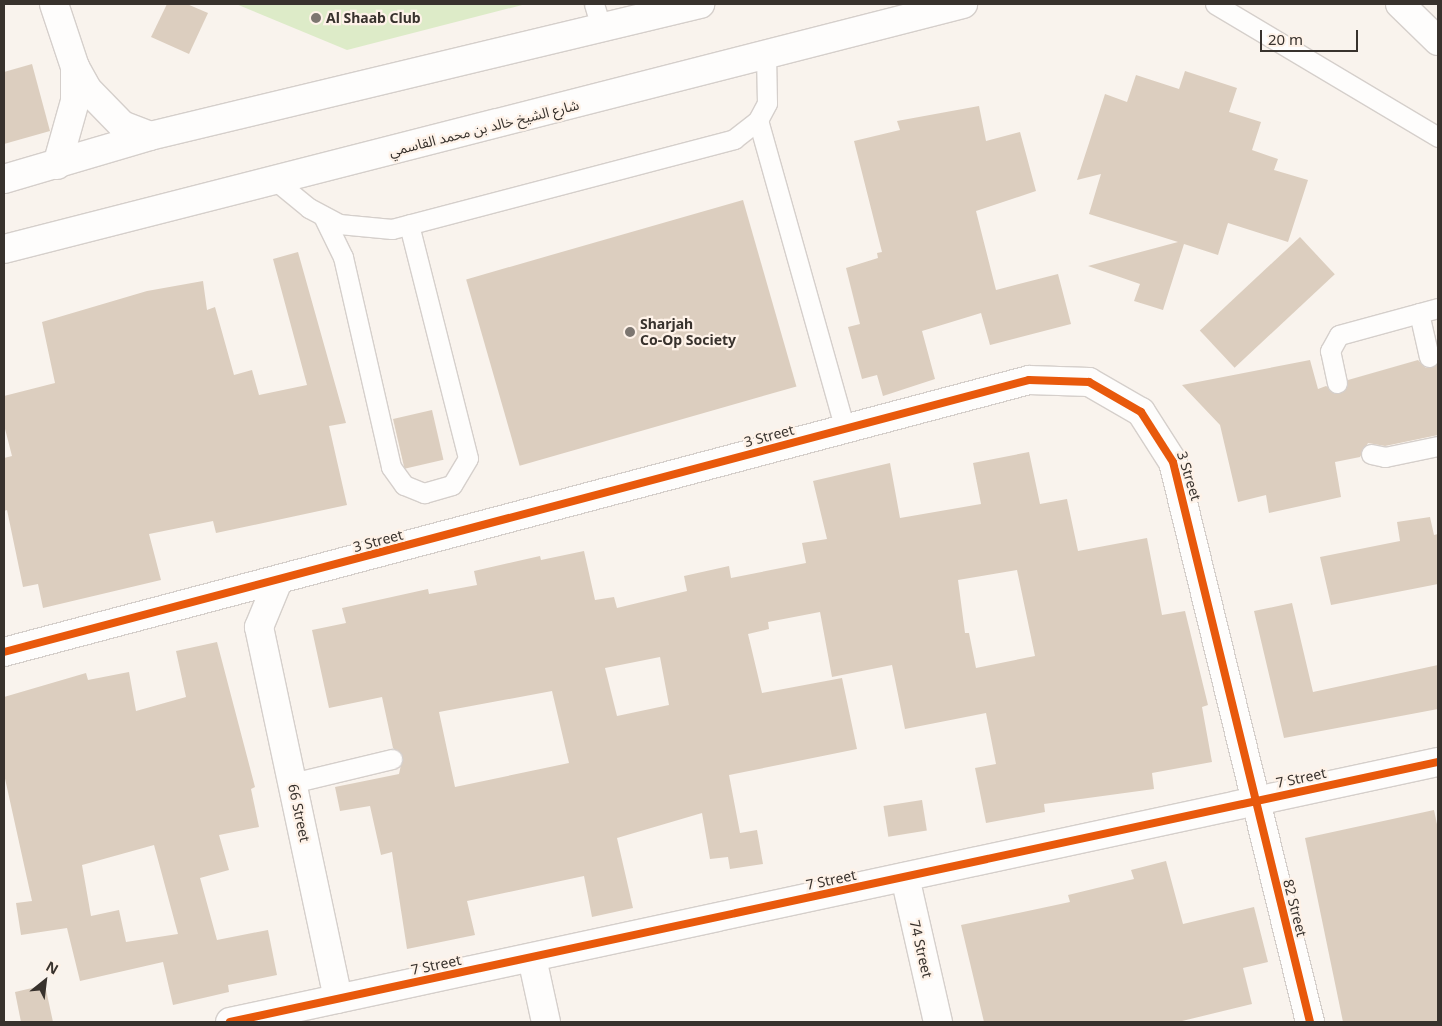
<!DOCTYPE html>
<html>
<head>
<meta charset="utf-8">
<style>
  body { margin:0 }
  #map { position:relative; width:1442px; height:1026px; overflow:hidden; background:#f9f3ed; font-family:"Noto Sans","Noto Sans Arabic",sans-serif }
  div>[style] { position:absolute }
  .green>* { inset:0; background:#ddebc8 }
  .building>* { inset:0; background:#dccebf; transform-origin:0 0 }
  .roads { filter:drop-shadow(1px 0 #d5cfcb) drop-shadow(-1px 0 #d5cfcb) drop-shadow(0 1px #d5cfcb) drop-shadow(0 -1px #d5cfcb) }
  .service>* { height:19px; margin:-9.5px; padding:0 9.5px; transform-origin:9.5px; border-radius:9.5px; background:#fefdfc }
  .minor>* { height:28px; margin:-14px; padding:0 14px; transform-origin:14px; border-radius:14px; background:#fefdfc }
  .secondary>* { height:28px; margin:-14px; padding:0 14px; transform-origin:14px; border-radius:14px; background:#fefdfc }
  .cycleway>* { height:8px; margin:-4px; padding:0 4px; transform-origin:4px; border-radius:4px; background:#e8590c }
  .dots>* { width:14px; height:14px; translate:-50% -50%; box-sizing:border-box; border:2px solid #fef2e8; border-radius:50% }
  span { translate:-50% -50%; white-space:nowrap; text-align:center; line-height:1.15; -webkit-text-stroke:4.5px #fef2e8; paint-order:stroke }
  .poi-label { font-size:14px; color:#38322d; font-weight:700 }
  .left { translate:0 -50%; text-align:left }
  .street-label { font-size:14px; color:#38322d }
  .frame { position:absolute; inset:0; border:5px solid #38322d; pointer-events:none }
  .north { position:absolute; left:20px; top:956px; width:50px; height:50px; -webkit-text-stroke:4px #fef2e8; paint-order:stroke; rotate:29deg; font-size:14px; font-weight:700; line-height:20px; text-align:center; color:#38322d }
  .north::after { content:''; display:block; margin:auto; width:18px; height:22px; background:#38322d; clip-path:polygon(50% 0,100% 100%,50% 72%,0 100%) }
  .scale { position:absolute; left:1260px; top:30px; width:98px; height:22px; box-sizing:border-box; border:2px solid #38322d; border-top:0; padding-left:6px; font-size:15px; line-height:18px; white-space:nowrap; color:#38322d; -webkit-text-stroke:4px #fef2e8; paint-order:stroke }
</style>
</head>
<body>
<div id="map">
  <div class="green">
    <i style="clip-path:polygon(236px 4px,526px 4px,347px 50px)"></i>
  </div>
  <div class="building">
    <i style="clip-path:polygon(167px 4px,187px 4px,208px 13px,189px 54px,151px 37px)"></i>
    <i style="clip-path:polygon(32px 64px,50px 131px,4px 144px,4px 72px)"></i>
    <i style="clip-path:polygon(1185px 71px,1237px 88px,1229px 112px,1261px 122px,1252px 150px,1278px 159px,1274px 170px,1308px 180px,1288px 242px,1228px 223px,1218px 255px,1184px 244px,1163px 310px,1134px 301px,1140px 284px,1088px 266px,1178px 242px,1089px 214px,1101px 174px,1077px 180px,1105px 94px,1127px 102px,1136px 75px,1179px 89px)"></i>
    <i style="clip-path:polygon(979px 106px,986px 141px,1020px 132px,1036px 191px,976px 211px,996px 290px,1058px 274px,1071px 324px,990px 345px,981px 313px,922px 331px,935px 379px,883px 396px,877px 375px,862px 379px,848px 327px,860px 324px,846px 268px,878px 258px,877px 253px,882px 252px,854px 141px,900px 130px,897px 121px)"></i>
    <i style="left:743px;top:200px;width:194px;height:288px;rotate:74deg"></i>
    <i style="left:1300px;top:237px;width:51px;height:137px;rotate:47deg"></i>
    <i style="clip-path:polygon(298px 252px,346px 423px,329px 426px,347px 505px,216px 533px,213px 521px,149px 534px,161px 580px,43px 608px,38px 584px,23px 587px,7px 510px,4px 511px,4px 458px,12px 456px,4px 425px,4px 396px,55px 383px,42px 322px,147px 291px,203px 281px,207px 310px,215px 307px,234px 375px,252px 370px,259px 395px,307px 385px,273px 259px)"></i>
    <i style="clip-path:polygon(1310px 360px,1318px 389px,1326px 386px,1339px 394px,1348px 380px,1418px 360px,1426px 368px,1438px 363px,1438px 435px,1385px 446px,1368px 443px,1360px 457px,1335px 462px,1341px 497px,1269px 513px,1266px 495px,1238px 502px,1220px 425px,1182px 385px)"></i>
    <i style="left:432px;top:410px;width:51px;height:40px;rotate:77deg"></i>
    <i style="clip-path:polygon(evenodd,1029px 452px,1040px 504px,1067px 499px,1078px 551px,1147px 538px,1162px 615px,1185px 611px,1208px 705px,1202px 707px,1212px 762px,1152px 773px,1154px 789px,1044px 804px,1045px 812px,986px 823px,975px 768px,996px 764px,986px 713px,905px 729px,892px 665px,832px 677px,820px 612px,768px 622px,769px 629px,748px 634px,762px 693px,842px 678px,857px 749px,729px 775px,740px 833px,757px 830px,763px 864px,730px 869px,728px 857px,710px 859px,702px 813px,617px 838px,633px 908px,592px 917px,584px 876px,467px 901px,475px 935px,407px 949px,392px 852px,381px 855px,370px 806px,340px 811px,335px 787px,399px 774px,403px 756px,393px 748px,382px 697px,329px 708px,312px 630px,346px 623px,342px 608px,428px 589px,429px 594px,477px 585px,474px 571px,540px 556px,541px 560px,584px 551px,595px 600px,614px 597px,617px 608px,687px 591px,684px 576px,729px 566px,731px 578px,806px 563px,802px 543px,827px 539px,813px 481px,890px 463px,900px 518px,981px 504px,973px 463px,1029px 452px,1017px 570px,1035px 656px,976px 668px,969px 633px,965px 633px,958px 580px,1017px 570px,1029px 452px,660px 657px,669px 705px,617px 716px,605px 668px,660px 657px,1029px 452px,552px 691px,569px 763px,455px 787px,439px 712px,552px 691px)"></i>
    <i style="clip-path:polygon(1430px 517px,1434px 535px,1438px 534px,1438px 584px,1331px 605px,1320px 557px,1400px 541px,1397px 522px)"></i>
    <i style="clip-path:polygon(1292px 603px,1313px 692px,1438px 665px,1438px 709px,1284px 738px,1254px 611px)"></i>
    <i style="clip-path:polygon(evenodd,217px 642px,255px 787px,251px 789px,259px 827px,219px 835px,229px 870px,200px 878px,217px 940px,268px 930px,277px 975px,228px 985px,229px 992px,173px 1005px,163px 962px,80px 981px,67px 928px,21px 935px,16px 903px,32px 901px,4px 774px,4px 697px,86px 673px,88px 680px,129px 672px,136px 711px,186px 697px,176px 651px,217px 642px,154px 845px,178px 934px,126px 942px,119px 910px,91px 916px,82px 865px,154px 845px)"></i>
    <i style="left:922px;top:800px;width:31px;height:39px;rotate:81deg"></i>
    <i style="clip-path:polygon(1434px 810px,1438px 829px,1438px 1022px,1343px 1022px,1305px 838px)"></i>
    <i style="clip-path:polygon(1166px 861px,1183px 924px,1254px 907px,1268px 962px,1243px 968px,1252px 1004px,1178px 1022px,984px 1022px,961px 925px,1070px 902px,1068px 895px,1134px 879px,1131px 870px)"></i>
    <i style="clip-path:polygon(45px 985px,53px 1022px,21px 1022px,15px 992px)"></i>
  </div>
  <div class="roads">
    <div class="service">
      <i style="left:594px;top:4px;width:28px;rotate:73deg"></i>
      <i style="left:1215px;top:4px;width:260px;rotate:30.8deg"></i>
      <i style="left:758px;top:120px;width:321px;rotate:74.3deg"></i>
      <i style="left:276px;top:181px;width:43px;rotate:39.3deg"></i>
      <i style="left:309px;top:208px;width:34px;rotate:28deg"></i>
      <i style="left:339px;top:224px;width:53px;rotate:5.4deg"></i>
      <i style="left:392px;top:229px;width:354px;rotate:-14.7deg"></i>
      <i style="left:734px;top:139px;width:31px;rotate:-38deg"></i>
      <i style="left:758px;top:120px;width:19px;rotate:-62deg"></i>
      <i style="left:767px;top:103px;width:47px;rotate:-91.2deg"></i>
      <i style="left:323px;top:216px;width:46px;rotate:64deg"></i>
      <i style="left:343px;top:257px;width:215px;rotate:77.1deg"></i>
      <i style="left:391px;top:467px;width:22px;rotate:54deg"></i>
      <i style="left:404px;top:485px;width:22px;rotate:22deg"></i>
      <i style="left:424px;top:493px;width:29px;rotate:-16deg"></i>
      <i style="left:452px;top:485px;width:31px;rotate:-59deg"></i>
      <i style="left:468px;top:458px;width:241px;rotate:-104.2deg"></i>
      <i style="left:1419px;top:313px;width:45px;rotate:77.2deg"></i>
      <i style="left:1337px;top:383px;width:33px;rotate:-102deg"></i>
      <i style="left:1330px;top:351px;width:18px;rotate:-61deg"></i>
      <i style="left:1339px;top:335px;width:103px;rotate:-15.3deg"></i>
      <i style="left:1371px;top:454px;width:14px;rotate:12deg"></i>
      <i style="left:1385px;top:457px;width:54px;rotate:-11.7deg"></i>
      <i style="left:292px;top:783px;width:103px;rotate:-13.5deg"></i>
    </div>
    <div class="minor">
      <i style="left:54px;top:4px;width:66px;rotate:71.6deg"></i>
      <i style="left:75px;top:67px;width:25px;rotate:61deg"></i>
      <i style="left:87px;top:89px;width:50px;rotate:45.8deg"></i>
      <i style="left:122px;top:125px;width:30px;rotate:21deg"></i>
      <i style="left:57px;top:165px;width:66px;rotate:-74.3deg"></i>
      <i style="left:75px;top:101px;width:34px;rotate:-90deg"></i>
      <i style="left:278px;top:581px;width:50px;rotate:112.4deg"></i>
      <i style="left:259px;top:627px;width:380px;rotate:78deg"></i>
      <i style="left:4px;top:652px;width:1060px;rotate:-14.86deg"></i>
      <i style="left:1029px;top:380px;width:60px;rotate:1.9deg"></i>
      <i style="left:1089px;top:382px;width:60px;rotate:30deg"></i>
      <i style="left:1141px;top:412px;width:59px;rotate:57.4deg"></i>
      <i style="left:1173px;top:462px;width:577px;rotate:76.25deg"></i>
      <i style="left:905px;top:877px;width:149px;rotate:77.2deg"></i>
      <i style="left:532px;top:958px;width:66px;rotate:77.7deg"></i>
      <i style="left:230px;top:1022px;width:1236px;rotate:-12.15deg"></i>
    </div>
    <div class="secondary">
      <i style="left:1400px;top:4px;width:53px;rotate:44.2deg"></i>
      <i style="left:4px;top:179px;width:152px;rotate:-16.4deg"></i>
      <i style="left:150px;top:136px;width:566px;rotate:-13.5deg"></i>
      <i style="left:4px;top:249px;width:990px;rotate:-14.33deg"></i>
    </div>
  </div>
  <div class="cycleway">
    <i style="left:4px;top:652px;width:1060px;rotate:-14.86deg"></i>
    <i style="left:1029px;top:380px;width:60px;rotate:1.9deg"></i>
    <i style="left:1089px;top:382px;width:60px;rotate:30deg"></i>
    <i style="left:1141px;top:412px;width:59px;rotate:57.4deg"></i>
    <i style="left:1173px;top:462px;width:577px;rotate:76.25deg"></i>
    <i style="left:230px;top:1022px;width:1236px;rotate:-12.15deg"></i>
  </div>
  <div class="dots">
    <i style="left:316px;top:18px;background:#7c7670"></i>
    <i style="left:630px;top:332px;background:#7c7670"></i>
  </div>
  <div class="poi-label">
    <span class="left" style="left:326px;top:18px">Al Shaab Club</span>
    <span class="left" style="left:640px;top:332px">Sharjah<br>Co-Op Society</span>
  </div>
  <div class="street-label">
    <span style="left:484px;top:128px;rotate:-14deg">شارع الشيخ خالد بن محمد القاسمي</span>
    <span style="left:769px;top:436px;rotate:-15deg">3 Street</span>
    <span style="left:1189px;top:476px;rotate:73deg">3 Street</span>
    <span style="left:378px;top:541px;rotate:-15deg">3 Street</span>
    <span style="left:1301px;top:778px;rotate:-12deg">7 Street</span>
    <span style="left:299px;top:813px;rotate:78deg">66 Street</span>
    <span style="left:831px;top:880px;rotate:-12deg">7 Street</span>
    <span style="left:1295px;top:908px;rotate:76deg">82 Street</span>
    <span style="left:921px;top:949px;rotate:77deg">74 Street</span>
    <span style="left:436px;top:965px;rotate:-12deg">7 Street</span>
  </div>
  <div class="frame"></div>
  <div class="north">N</div>
  <div class="scale">20 m</div>
</div>
</body>
</html>
